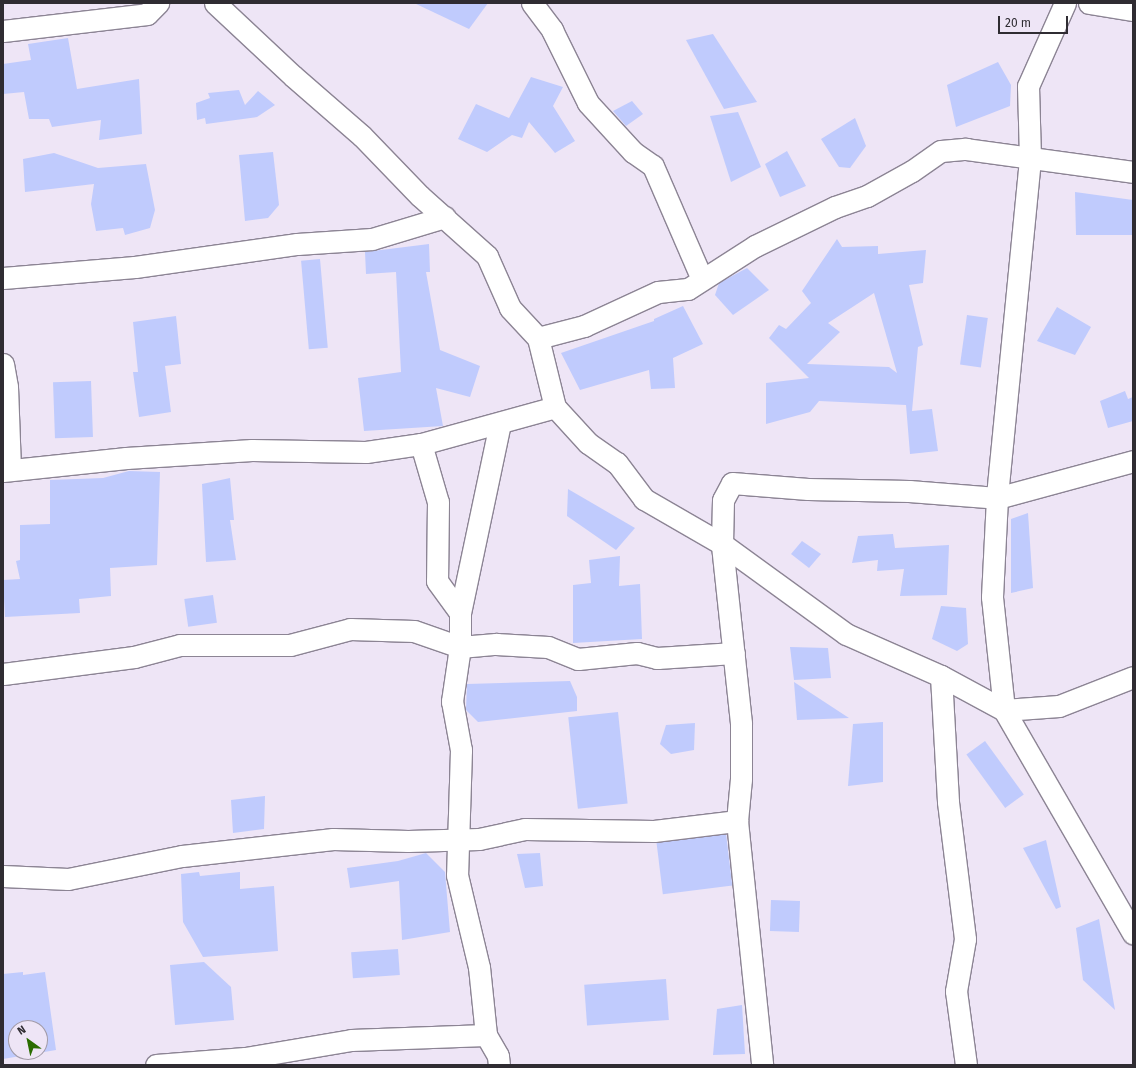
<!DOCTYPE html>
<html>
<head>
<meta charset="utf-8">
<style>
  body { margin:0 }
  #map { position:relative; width:1136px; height:1068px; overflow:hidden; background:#eee5f6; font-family:"Fira Sans",sans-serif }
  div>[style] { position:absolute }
  .building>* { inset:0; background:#c0cbfd; transform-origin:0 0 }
  .roads { filter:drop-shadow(1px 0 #8c8494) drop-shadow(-1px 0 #8c8494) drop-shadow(0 1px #8c8494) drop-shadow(0 -1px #8c8494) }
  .street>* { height:21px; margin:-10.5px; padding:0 10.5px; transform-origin:10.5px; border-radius:10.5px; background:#fff }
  span { translate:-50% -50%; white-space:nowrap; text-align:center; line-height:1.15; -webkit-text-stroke:4px #eee5f6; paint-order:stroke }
  .frame { position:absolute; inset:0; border:4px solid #2f2c32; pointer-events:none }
  .north { position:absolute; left:8px; top:1020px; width:40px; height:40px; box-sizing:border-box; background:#eee5f6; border:1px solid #a29ba8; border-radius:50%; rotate:327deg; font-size:11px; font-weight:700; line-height:16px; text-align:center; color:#2f2c32 }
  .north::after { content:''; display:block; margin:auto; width:14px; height:18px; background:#2a6c01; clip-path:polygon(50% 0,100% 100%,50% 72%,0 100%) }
  .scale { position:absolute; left:998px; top:16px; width:70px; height:18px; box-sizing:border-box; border:2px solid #2f2c32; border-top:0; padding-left:5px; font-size:12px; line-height:14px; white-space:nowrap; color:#2f2c32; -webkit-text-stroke:3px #eee5f6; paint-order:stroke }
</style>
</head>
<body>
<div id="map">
  <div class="building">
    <i style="clip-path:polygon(414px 3px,488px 3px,469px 29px)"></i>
    <i style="clip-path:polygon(713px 34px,757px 102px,724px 109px,686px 40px)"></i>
    <i style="clip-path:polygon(68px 38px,77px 89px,139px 79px,142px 134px,99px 140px,101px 120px,52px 127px,49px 119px,29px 119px,24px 92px,3px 94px,3px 64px,31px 60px,28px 44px)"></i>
    <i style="clip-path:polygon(998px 62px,1011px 85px,1010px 106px,956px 127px,947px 85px)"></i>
    <i style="clip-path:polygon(531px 77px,563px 87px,553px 106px,575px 141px,555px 153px,529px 122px,522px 138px,512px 135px,487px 152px,458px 139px,476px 104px,509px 118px)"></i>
    <i style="clip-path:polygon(239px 90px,245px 105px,258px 91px,275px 105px,257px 117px,206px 124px,205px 118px,197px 120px,196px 103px,210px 98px,208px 93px)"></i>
    <i style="clip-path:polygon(632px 101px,643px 114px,626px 126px,613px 111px)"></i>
    <i style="clip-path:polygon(738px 112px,761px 167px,731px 182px,710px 116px)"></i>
    <i style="clip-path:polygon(855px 118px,866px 146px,850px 168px,839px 167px,821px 139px)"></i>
    <i style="clip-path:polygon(787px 151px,806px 186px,780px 197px,765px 164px)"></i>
    <i style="clip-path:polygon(273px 152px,279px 205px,268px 218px,245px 221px,239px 155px)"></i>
    <i style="clip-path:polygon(54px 153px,98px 168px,146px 164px,155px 210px,150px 228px,125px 235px,123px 228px,96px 231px,91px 204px,94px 184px,25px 192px,23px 159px)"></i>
    <i style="clip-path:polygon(1075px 192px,1133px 200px,1133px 235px,1076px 235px)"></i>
    <i style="clip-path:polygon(evenodd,837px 239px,842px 247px,878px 246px,878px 254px,926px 250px,923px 283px,909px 285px,923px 345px,918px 347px,912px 411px,932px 409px,938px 451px,910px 454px,906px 405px,819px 401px,810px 412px,766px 424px,766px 383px,809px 378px,769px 338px,779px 325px,786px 329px,811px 303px,802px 291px,837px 239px,874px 293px,897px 373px,889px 367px,807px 364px,840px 332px,828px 323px,874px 293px)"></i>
    <i style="clip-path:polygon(429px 244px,430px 272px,426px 272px,440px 350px,480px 366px,470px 397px,436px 388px,443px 426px,364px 431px,358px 378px,401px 372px,396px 272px,366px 274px,365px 252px)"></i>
    <i style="left:320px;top:259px;width:89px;height:19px;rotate:85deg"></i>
    <i style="clip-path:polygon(747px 268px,769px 290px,733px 315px,715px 295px,719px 283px)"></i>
    <i style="clip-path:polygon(683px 306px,703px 344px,673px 358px,675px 388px,651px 389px,649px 370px,580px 390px,561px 353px,654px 321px,654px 319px)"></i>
    <i style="clip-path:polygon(1057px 307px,1091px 327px,1075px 355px,1037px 341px)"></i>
    <i style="left:967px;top:315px;width:21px;height:50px;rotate:8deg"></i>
    <i style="clip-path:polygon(176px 316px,181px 364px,165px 366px,171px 412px,139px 417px,133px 372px,138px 372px,133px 322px)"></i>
    <i style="left:91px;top:381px;width:56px;height:38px;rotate:88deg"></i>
    <i style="clip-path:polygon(1125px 391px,1128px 399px,1133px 397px,1133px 421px,1108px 428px,1100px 401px)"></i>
    <i style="clip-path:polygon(129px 471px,160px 472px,157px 565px,110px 568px,111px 596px,79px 599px,80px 613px,5px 617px,3px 580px,20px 579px,16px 561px,20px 560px,20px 525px,50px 524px,50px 480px,103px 478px)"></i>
    <i style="clip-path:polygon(230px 478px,234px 520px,230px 520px,236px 560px,206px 562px,202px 484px)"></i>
    <i style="clip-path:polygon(568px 489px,635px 528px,616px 550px,567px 516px)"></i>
    <i style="clip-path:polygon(1028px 513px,1033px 588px,1011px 593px,1011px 519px)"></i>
    <i style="clip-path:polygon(893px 534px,895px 548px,949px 545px,947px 595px,900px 596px,904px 569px,877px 571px,878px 560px,852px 563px,858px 536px)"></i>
    <i style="clip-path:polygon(802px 541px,821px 554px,809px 568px,791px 554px)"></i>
    <i style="clip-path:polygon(620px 556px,619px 586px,640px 584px,642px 639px,573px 643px,573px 585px,591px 583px,589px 560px)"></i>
    <i style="left:213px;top:595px;width:28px;height:29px;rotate:82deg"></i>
    <i style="clip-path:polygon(941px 606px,966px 608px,968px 644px,957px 651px,932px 639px)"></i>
    <i style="clip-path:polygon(790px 647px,828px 648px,831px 678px,794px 680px)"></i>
    <i style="clip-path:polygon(570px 681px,577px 697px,577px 711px,478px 722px,466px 710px,467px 684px)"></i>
    <i style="clip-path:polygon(794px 682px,849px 718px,797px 720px)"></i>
    <i style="left:618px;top:712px;width:92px;height:50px;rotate:84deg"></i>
    <i style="clip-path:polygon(883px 722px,883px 782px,848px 786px,853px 724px)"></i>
    <i style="clip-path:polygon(695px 723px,694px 750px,671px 754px,660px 744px,666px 725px)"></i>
    <i style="left:985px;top:741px;width:66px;height:23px;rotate:54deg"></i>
    <i style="clip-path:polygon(265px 796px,264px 829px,233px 833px,231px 800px)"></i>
    <i style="left:726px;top:834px;width:52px;height:70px;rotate:83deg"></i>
    <i style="clip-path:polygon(1046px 840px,1061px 907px,1056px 909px,1023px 848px)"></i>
    <i style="clip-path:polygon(426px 853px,445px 872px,450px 932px,402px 940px,399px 881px,350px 888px,347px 868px,398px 861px)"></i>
    <i style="clip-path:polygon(540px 853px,543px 886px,525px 888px,517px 854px)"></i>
    <i style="clip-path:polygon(199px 872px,200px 876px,240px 872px,240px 889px,274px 886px,278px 951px,203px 957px,183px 922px,181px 874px)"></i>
    <i style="left:800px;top:901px;width:31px;height:29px;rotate:92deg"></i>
    <i style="clip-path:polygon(1099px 919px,1115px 1010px,1083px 980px,1076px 928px)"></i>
    <i style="left:398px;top:949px;width:26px;height:47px;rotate:86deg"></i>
    <i style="clip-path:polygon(204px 962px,231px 987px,234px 1020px,175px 1025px,170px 965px)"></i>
    <i style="clip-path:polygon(evenodd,23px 972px,23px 975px,45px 972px,56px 1050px,3px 1059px,3px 974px,23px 972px,16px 1028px,40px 1028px,40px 1052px,16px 1052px,16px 1028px)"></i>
    <i style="left:666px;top:979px;width:41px;height:82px;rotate:86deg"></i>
    <i style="clip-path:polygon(742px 1005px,745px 1054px,713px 1055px,717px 1009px)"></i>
  </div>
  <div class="roads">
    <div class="street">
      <i style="left:215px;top:3px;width:107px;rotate:43.1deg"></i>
      <i style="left:293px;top:76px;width:91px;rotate:41deg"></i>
      <i style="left:362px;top:136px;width:83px;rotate:46deg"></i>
      <i style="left:420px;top:196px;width:90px;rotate:41.8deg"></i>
      <i style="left:487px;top:256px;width:57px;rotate:66.1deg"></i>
      <i style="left:510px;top:308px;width:41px;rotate:47deg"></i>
      <i style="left:538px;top:338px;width:71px;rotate:76.2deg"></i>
      <i style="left:555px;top:407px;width:49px;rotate:47.5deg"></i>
      <i style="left:588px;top:443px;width:35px;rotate:35deg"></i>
      <i style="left:617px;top:463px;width:45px;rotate:53.1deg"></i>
      <i style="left:644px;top:499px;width:90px;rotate:30deg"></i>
      <i style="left:722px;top:544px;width:153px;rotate:36deg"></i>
      <i style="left:846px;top:634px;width:104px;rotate:23.9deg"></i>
      <i style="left:941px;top:676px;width:72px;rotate:28.4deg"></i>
      <i style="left:1004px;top:710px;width:55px;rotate:-4.2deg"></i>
      <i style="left:1059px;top:706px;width:79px;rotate:-21.4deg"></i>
      <i style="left:532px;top:3px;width:34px;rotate:53deg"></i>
      <i style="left:552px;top:30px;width:81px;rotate:63.7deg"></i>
      <i style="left:588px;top:103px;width:67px;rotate:47.4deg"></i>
      <i style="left:633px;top:152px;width:24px;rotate:35deg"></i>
      <i style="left:653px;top:166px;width:123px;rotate:66.6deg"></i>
      <i style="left:1065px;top:3px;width:91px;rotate:114deg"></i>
      <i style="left:1028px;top:86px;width:73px;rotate:88.4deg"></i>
      <i style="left:1030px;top:159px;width:341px;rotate:95.6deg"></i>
      <i style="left:997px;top:498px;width:99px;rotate:92.9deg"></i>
      <i style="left:992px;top:597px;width:114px;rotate:83.9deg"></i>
      <i style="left:1004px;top:710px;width:258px;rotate:60deg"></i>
      <i style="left:1089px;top:3px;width:45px;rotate:9deg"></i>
      <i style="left:3px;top:31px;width:145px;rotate:-6.7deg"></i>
      <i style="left:147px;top:14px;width:16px;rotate:-45deg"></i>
      <i style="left:3px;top:278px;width:132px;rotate:-4.8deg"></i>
      <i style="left:135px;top:267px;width:164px;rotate:-8.1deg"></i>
      <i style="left:297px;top:244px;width:75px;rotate:-3.8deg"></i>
      <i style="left:372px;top:239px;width:76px;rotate:-16.8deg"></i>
      <i style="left:538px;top:338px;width:48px;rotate:-14.6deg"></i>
      <i style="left:584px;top:326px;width:81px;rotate:-24.7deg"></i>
      <i style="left:658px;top:292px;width:30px;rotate:-6deg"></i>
      <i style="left:688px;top:289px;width:80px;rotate:-32.7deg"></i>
      <i style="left:755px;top:246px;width:89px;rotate:-26deg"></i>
      <i style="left:835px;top:207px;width:34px;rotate:-19deg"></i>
      <i style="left:867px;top:196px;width:51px;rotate:-29.1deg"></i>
      <i style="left:912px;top:171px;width:35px;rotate:-35deg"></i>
      <i style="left:941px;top:151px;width:25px;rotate:-5deg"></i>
      <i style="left:966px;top:149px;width:169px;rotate:7.8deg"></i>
      <i style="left:3px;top:364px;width:23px;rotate:80deg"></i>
      <i style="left:7px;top:387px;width:82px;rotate:87.9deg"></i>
      <i style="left:421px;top:444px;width:60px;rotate:73.7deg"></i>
      <i style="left:438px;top:502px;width:79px;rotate:90.7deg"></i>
      <i style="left:437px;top:581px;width:39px;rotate:54deg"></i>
      <i style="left:460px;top:613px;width:34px;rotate:90deg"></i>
      <i style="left:460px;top:647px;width:36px;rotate:-5deg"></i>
      <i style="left:496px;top:644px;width:52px;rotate:3.3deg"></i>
      <i style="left:548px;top:647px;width:32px;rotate:22deg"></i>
      <i style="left:578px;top:659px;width:59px;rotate:-5.8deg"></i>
      <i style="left:637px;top:653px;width:21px;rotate:14deg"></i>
      <i style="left:657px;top:658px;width:77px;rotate:-3.7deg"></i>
      <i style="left:3px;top:471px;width:124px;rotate:-6deg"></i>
      <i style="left:126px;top:458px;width:126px;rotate:-3.6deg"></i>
      <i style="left:252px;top:450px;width:114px;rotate:1deg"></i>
      <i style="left:366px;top:452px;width:56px;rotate:-8.3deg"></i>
      <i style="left:421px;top:444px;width:139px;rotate:-15.4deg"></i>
      <i style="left:460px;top:613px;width:194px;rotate:-78.1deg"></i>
      <i style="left:3px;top:674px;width:132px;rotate:-7.4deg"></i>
      <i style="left:134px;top:657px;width:48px;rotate:-14.6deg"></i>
      <i style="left:180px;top:645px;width:110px"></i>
      <i style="left:290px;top:645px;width:62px;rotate:-14.9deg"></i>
      <i style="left:350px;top:629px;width:64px;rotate:1.8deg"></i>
      <i style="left:414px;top:631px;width:49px;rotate:19.2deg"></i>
      <i style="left:460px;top:647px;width:55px;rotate:98.4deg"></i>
      <i style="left:452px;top:701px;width:50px;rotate:79.6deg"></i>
      <i style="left:461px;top:750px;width:125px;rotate:91.8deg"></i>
      <i style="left:457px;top:875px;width:95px;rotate:76.6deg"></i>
      <i style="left:479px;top:967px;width:68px;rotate:84.1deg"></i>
      <i style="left:486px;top:1035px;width:24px;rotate:60deg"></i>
      <i style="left:498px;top:1056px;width:9px;rotate:84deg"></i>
      <i style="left:941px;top:676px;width:126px;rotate:86.8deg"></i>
      <i style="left:948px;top:802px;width:138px;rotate:82.9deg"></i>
      <i style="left:965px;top:939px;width:53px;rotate:99.8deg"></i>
      <i style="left:956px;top:991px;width:75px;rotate:82.3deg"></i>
      <i style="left:737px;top:821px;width:245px;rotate:84.1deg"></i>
      <i style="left:3px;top:876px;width:65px;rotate:2.6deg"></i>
      <i style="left:68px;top:879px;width:116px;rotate:-11.4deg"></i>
      <i style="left:182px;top:856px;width:152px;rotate:-6.4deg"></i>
      <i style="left:333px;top:839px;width:75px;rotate:1.5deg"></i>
      <i style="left:408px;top:841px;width:71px;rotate:-1.6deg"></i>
      <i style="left:479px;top:839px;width:47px;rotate:-12.3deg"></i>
      <i style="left:525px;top:829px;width:129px;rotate:0.9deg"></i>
      <i style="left:654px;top:831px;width:84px;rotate:-6.9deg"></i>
      <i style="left:737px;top:821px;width:42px;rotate:-84.6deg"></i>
      <i style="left:741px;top:779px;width:56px;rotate:-90deg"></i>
      <i style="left:741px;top:723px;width:180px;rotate:-96.1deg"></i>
      <i style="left:722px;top:544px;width:44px;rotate:-88.7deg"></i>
      <i style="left:723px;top:500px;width:19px;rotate:-62deg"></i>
      <i style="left:732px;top:483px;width:76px;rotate:4.5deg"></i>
      <i style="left:808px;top:489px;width:101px;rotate:1.1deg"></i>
      <i style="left:909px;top:491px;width:88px;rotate:4.5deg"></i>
      <i style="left:997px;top:498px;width:141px;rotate:-15.2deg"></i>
      <i style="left:156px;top:1065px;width:89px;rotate:-4.5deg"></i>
      <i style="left:245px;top:1058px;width:108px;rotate:-9.6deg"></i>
      <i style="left:351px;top:1040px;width:135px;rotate:-2.1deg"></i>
    </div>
  </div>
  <div class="frame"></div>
  <div class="north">N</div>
  <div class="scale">20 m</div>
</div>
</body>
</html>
